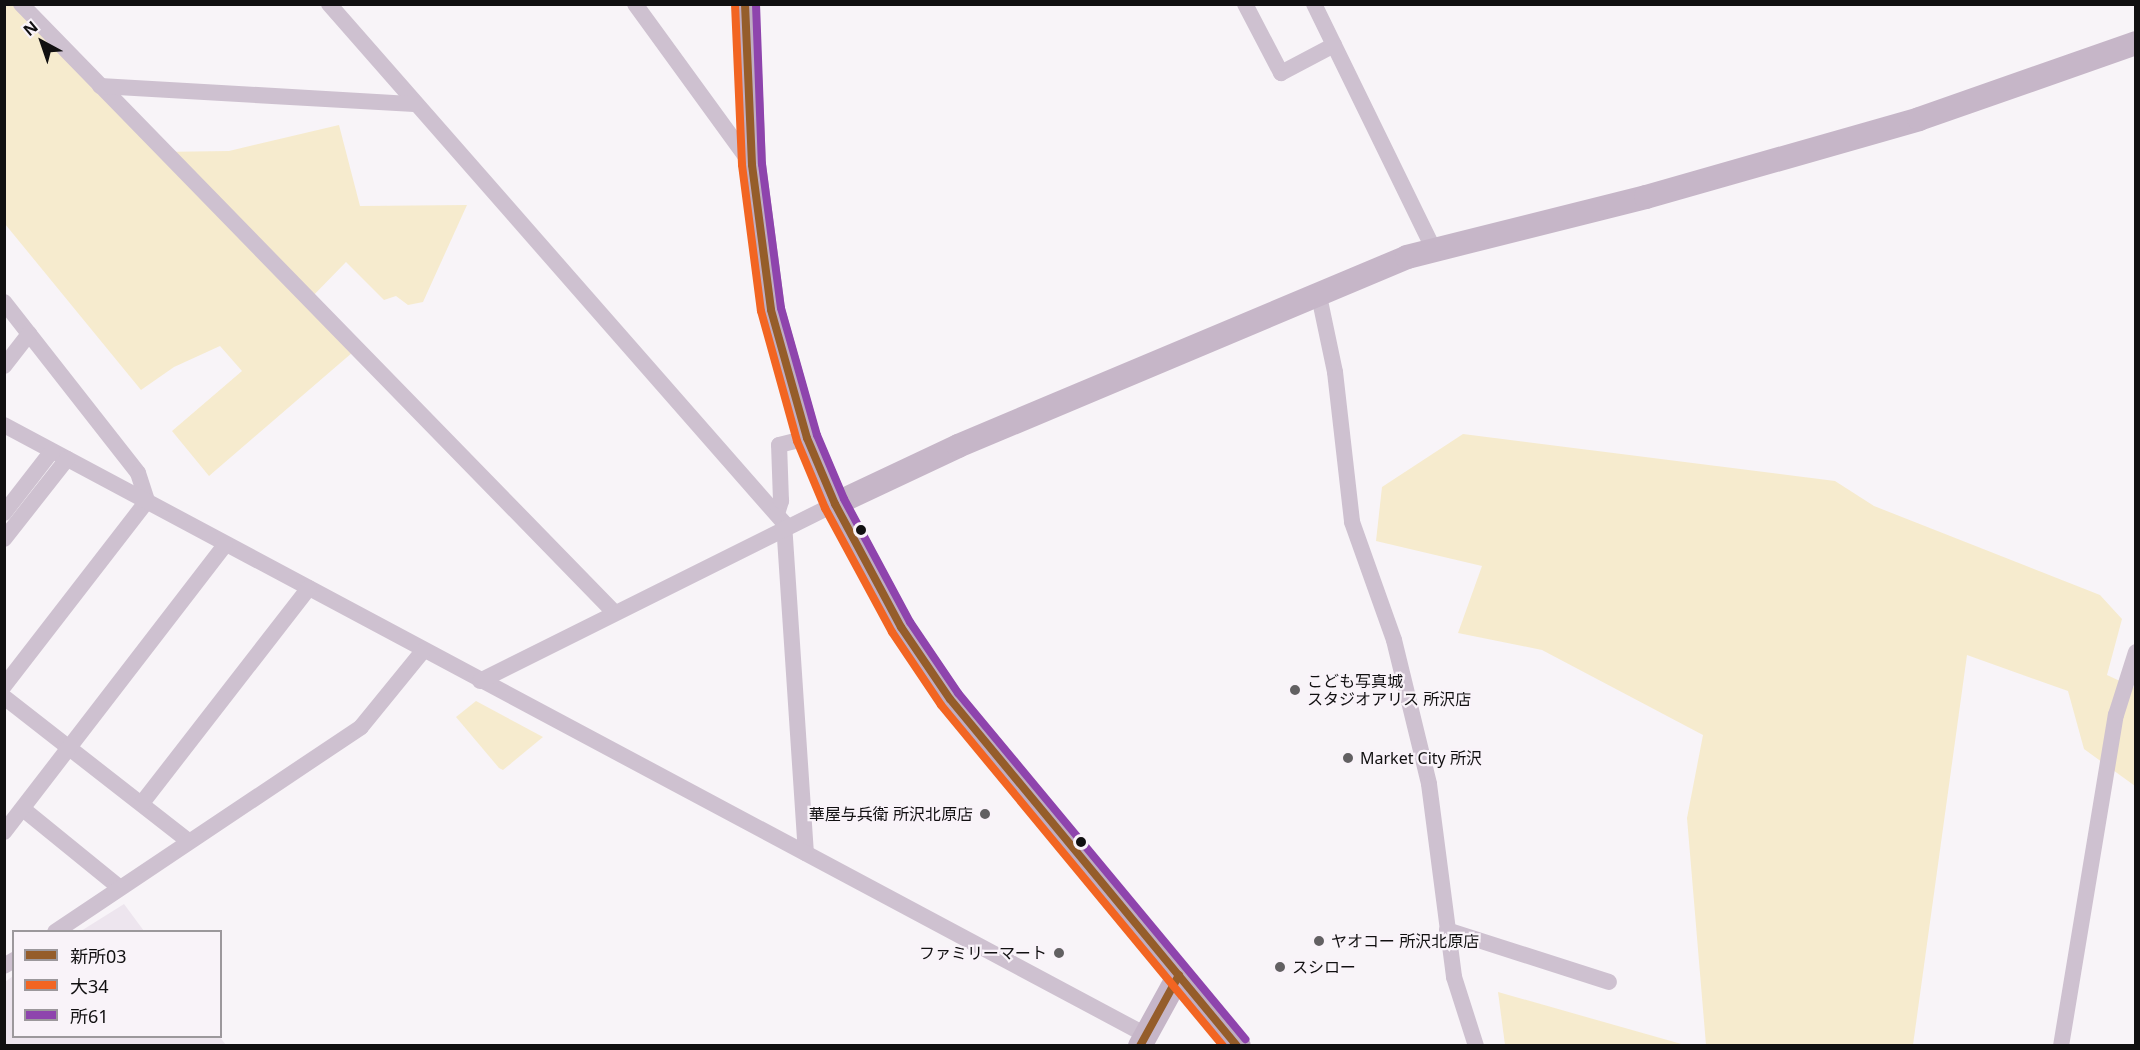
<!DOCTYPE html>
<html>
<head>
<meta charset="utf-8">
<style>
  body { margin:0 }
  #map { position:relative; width:2140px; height:1050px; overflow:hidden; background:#f8f4f8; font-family:"Noto Sans","Noto Sans JP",sans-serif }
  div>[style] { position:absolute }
  .built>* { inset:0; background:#ede5ee }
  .green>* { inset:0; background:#f6ebce }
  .street>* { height:16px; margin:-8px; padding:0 8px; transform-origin:8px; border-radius:8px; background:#cec1d0 }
  .secondary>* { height:24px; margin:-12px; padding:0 12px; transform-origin:12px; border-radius:12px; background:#c6b6c8 }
  .primary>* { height:27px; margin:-13.5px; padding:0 13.5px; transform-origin:13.5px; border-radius:13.5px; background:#bfadc2 }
  .bus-1>* { height:8px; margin:-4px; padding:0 4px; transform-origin:4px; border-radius:4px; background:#955d2a }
  .bus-2>* { height:8px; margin:-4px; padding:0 4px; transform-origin:4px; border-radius:4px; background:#f26522 }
  .bus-3>* { height:8px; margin:-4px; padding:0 4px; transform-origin:4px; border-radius:4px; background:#8e44ad }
  .dots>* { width:16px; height:16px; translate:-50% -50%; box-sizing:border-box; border:3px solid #f9f3f9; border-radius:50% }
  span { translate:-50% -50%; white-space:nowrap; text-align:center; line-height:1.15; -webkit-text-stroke:4.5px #f9f3f9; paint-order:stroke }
  .poi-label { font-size:16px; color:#111011 }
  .left { translate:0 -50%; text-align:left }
  .right { translate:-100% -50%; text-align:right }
  .frame { position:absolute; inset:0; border:6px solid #111011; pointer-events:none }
  .legend { position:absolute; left:12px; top:930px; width:210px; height:108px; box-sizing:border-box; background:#f9f3f9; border:2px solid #9c989c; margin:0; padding:8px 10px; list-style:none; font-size:18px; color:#111011 }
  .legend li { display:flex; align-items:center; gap:12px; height:30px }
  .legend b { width:30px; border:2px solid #9c989c }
  .north { position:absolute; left:12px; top:12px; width:60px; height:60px; -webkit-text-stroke:4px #f9f3f9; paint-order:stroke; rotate:320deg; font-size:16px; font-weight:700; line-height:24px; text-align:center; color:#111011 }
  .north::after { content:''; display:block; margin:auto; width:21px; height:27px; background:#111011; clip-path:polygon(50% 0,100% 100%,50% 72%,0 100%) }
</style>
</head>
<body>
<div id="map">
  <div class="built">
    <i style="clip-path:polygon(124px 904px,144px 931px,81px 931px)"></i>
    <i style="clip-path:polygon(13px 976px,14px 1036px,219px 1036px,226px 1045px,5px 1045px,5px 982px)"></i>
  </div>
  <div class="green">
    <i style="clip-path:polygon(4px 5px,16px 5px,158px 152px,229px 151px,339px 125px,360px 206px,467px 205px,423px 302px,408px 305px,396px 296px,384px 300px,346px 262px,306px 303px,353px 352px,209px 476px,172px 431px,242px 371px,220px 346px,174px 367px,141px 390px,5px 224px)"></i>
    <i style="clip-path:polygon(1463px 434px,1835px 481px,1874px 506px,2100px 595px,2122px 619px,2107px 675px,2135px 688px,2135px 786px,2084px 749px,2068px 691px,1967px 655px,1913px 1045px,1706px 1045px,1687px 818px,1703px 735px,1542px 650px,1458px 633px,1482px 566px,1376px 541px,1382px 487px)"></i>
    <i style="clip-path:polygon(476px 701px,543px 737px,503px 770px,499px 768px,456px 717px)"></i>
    <i style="clip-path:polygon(1498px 992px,1685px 1045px,1505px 1045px)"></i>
  </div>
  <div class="street">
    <i style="left:21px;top:4px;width:849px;rotate:45.72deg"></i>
    <i style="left:329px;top:4px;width:690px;rotate:48.76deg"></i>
    <i style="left:784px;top:523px;width:331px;rotate:86.2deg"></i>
    <i style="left:635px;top:4px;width:195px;rotate:54deg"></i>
    <i style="left:1245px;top:4px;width:78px;rotate:62.4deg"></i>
    <i style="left:1281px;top:73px;width:60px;rotate:-27.8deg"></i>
    <i style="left:1314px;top:4px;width:271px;rotate:64deg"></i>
    <i style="left:100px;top:86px;width:315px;rotate:3.3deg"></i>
    <i style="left:1319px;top:296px;width:78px;rotate:78.1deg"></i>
    <i style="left:1335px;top:372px;width:151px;rotate:83.5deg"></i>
    <i style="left:1352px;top:522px;width:125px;rotate:70.4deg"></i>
    <i style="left:1394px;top:640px;width:148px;rotate:76.3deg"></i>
    <i style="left:1429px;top:784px;width:195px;rotate:82.6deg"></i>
    <i style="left:1454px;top:977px;width:72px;rotate:72.3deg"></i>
    <i style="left:4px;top:302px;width:217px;rotate:51.9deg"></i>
    <i style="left:138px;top:473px;width:29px;rotate:72deg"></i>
    <i style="left:147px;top:501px;width:234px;rotate:127.7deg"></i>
    <i style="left:4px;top:366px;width:41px;rotate:-52deg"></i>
    <i style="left:4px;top:425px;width:1295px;rotate:28.11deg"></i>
    <i style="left:4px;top:513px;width:78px;rotate:-52.3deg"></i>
    <i style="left:777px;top:514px;width:14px;rotate:-73deg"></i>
    <i style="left:781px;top:501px;width:56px;rotate:-92deg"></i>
    <i style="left:779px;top:445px;width:29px;rotate:-14deg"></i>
    <i style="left:4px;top:539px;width:102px;rotate:-51.8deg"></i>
    <i style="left:480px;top:681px;width:397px;rotate:-26.5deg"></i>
    <i style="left:4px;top:697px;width:234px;rotate:38deg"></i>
    <i style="left:142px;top:803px;width:272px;rotate:-52.2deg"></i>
    <i style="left:23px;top:809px;width:124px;rotate:39.1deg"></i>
    <i style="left:4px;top:832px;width:362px;rotate:-52.4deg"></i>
    <i style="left:1447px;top:930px;width:170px;rotate:17.8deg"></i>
    <i style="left:55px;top:932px;width:368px;rotate:-33.8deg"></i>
    <i style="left:361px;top:727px;width:98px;rotate:-50.8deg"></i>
    <i style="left:4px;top:966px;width:12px;rotate:-31deg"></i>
    <i style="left:2061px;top:1046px;width:336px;rotate:-80.6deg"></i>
    <i style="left:2116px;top:715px;width:66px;rotate:-72.4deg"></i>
  </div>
  <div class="secondary">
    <i style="left:835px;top:504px;width:136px;rotate:-25.2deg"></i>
    <i style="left:958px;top:446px;width:487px;rotate:-22.8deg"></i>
    <i style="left:1407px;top:257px;width:246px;rotate:-14.1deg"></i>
    <i style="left:1646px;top:197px;width:284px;rotate:-15.9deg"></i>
    <i style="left:1919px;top:119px;width:230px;rotate:-19.3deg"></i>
    <i style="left:1140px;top:1046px;width:81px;rotate:-61.2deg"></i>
  </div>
  <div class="primary">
    <i style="left:745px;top:4px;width:161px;rotate:87.5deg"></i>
    <i style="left:752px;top:165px;width:146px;rotate:82.5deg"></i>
    <i style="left:771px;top:310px;width:133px;rotate:74.3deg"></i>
    <i style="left:807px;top:438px;width:72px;rotate:67deg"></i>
    <i style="left:835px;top:504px;width:140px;rotate:61.8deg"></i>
    <i style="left:901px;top:627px;width:87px;rotate:55.8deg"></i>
    <i style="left:950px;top:699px;width:450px;rotate:50.4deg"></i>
  </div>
  <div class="bus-1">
    <i style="left:745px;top:4px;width:161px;rotate:87.5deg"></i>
    <i style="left:752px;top:165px;width:146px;rotate:82.5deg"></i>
    <i style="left:771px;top:310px;width:133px;rotate:74.3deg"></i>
    <i style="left:807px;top:438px;width:72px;rotate:67deg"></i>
    <i style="left:835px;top:504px;width:140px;rotate:61.8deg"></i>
    <i style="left:901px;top:627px;width:87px;rotate:55.8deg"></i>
    <i style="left:950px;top:699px;width:450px;rotate:50.4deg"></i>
    <i style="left:1140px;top:1046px;width:81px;rotate:-61.2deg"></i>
  </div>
  <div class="bus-2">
    <i style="left:735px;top:4px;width:161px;rotate:87.5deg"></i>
    <i style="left:742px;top:165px;width:147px;rotate:82.6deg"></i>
    <i style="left:761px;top:311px;width:135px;rotate:74.5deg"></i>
    <i style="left:797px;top:441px;width:73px;rotate:67.3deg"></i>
    <i style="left:825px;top:508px;width:141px;rotate:61.6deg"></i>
    <i style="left:892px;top:632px;width:88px;rotate:56.1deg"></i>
    <i style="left:941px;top:705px;width:442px;rotate:50.4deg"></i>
  </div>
  <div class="bus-3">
    <i style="left:756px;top:4px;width:160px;rotate:87.9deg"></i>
    <i style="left:762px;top:164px;width:145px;rotate:82.5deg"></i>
    <i style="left:781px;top:308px;width:132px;rotate:74.2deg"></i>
    <i style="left:817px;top:435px;width:69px;rotate:67.1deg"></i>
    <i style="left:844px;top:499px;width:140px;rotate:61.8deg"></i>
    <i style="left:910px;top:622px;width:86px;rotate:55.9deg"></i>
    <i style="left:958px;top:693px;width:450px;rotate:50.3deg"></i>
  </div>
  <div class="dots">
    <i style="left:861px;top:530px;background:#111011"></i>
    <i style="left:1295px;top:690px;background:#626062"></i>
    <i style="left:1348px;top:758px;background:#626062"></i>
    <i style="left:985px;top:814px;background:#626062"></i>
    <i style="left:1081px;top:842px;background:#111011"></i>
    <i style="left:1319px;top:941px;background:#626062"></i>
    <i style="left:1059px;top:953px;background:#626062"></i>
    <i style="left:1280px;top:967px;background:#626062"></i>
  </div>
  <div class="poi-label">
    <span class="left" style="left:1307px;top:690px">こども写真城<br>スタジオアリス 所沢店</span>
    <span class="left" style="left:1360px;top:758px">Market City 所沢</span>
    <span class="right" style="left:973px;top:814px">華屋与兵衛 所沢北原店</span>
    <span class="left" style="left:1331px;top:941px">ヤオコー 所沢北原店</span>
    <span class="right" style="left:1047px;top:953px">ファミリーマート</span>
    <span class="left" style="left:1292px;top:967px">スシロー</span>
  </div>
  <div class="frame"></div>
  <ul class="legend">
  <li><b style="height:8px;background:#955d2a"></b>新所03</li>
  <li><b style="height:8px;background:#f26522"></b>大34</li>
  <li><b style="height:8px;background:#8e44ad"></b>所61</li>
  </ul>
  <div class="north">N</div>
</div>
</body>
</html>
